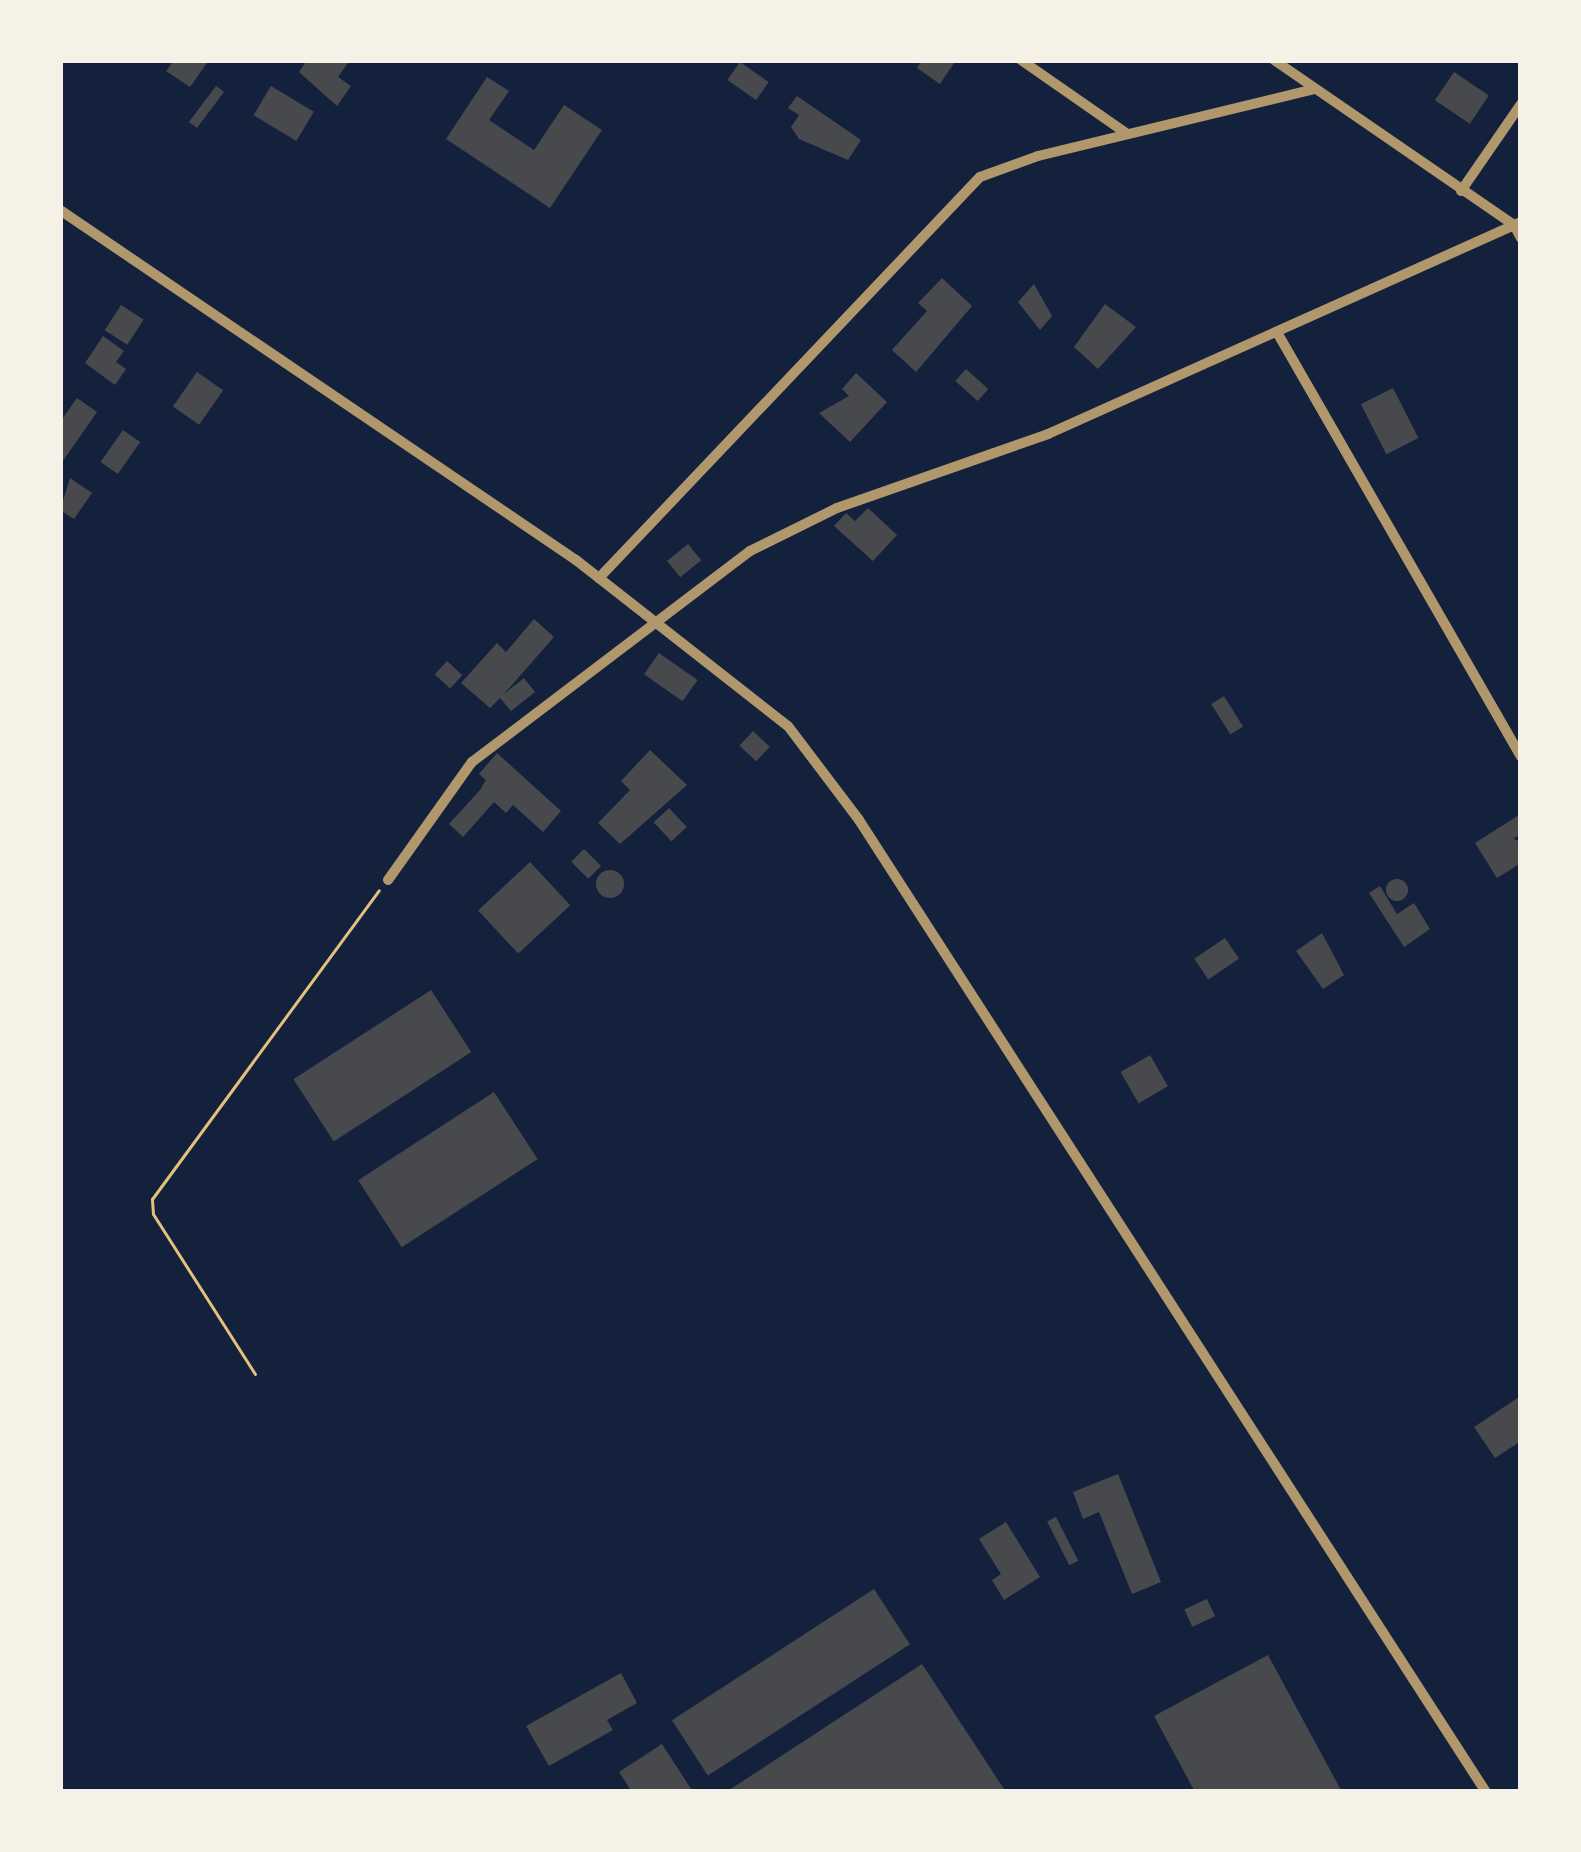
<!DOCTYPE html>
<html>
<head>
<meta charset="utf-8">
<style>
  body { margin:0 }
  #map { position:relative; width:1581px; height:1852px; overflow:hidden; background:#14213d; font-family:"Titillium Web",sans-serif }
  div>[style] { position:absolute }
  .building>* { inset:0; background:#48494c; transform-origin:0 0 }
  .round { border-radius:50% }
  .path>* { height:3px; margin:-1.5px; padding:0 1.5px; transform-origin:1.5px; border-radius:1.5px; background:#e5c07b }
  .minor>* { height:10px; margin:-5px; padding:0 5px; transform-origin:5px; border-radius:5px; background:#b1986c }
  span { translate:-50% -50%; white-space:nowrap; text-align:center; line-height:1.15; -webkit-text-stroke:9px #f6f1e7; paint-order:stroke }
  .frame { position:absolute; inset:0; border:63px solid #f6f1e7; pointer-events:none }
</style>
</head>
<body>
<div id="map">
  <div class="building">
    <i style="clip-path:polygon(174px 60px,209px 60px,190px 87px,166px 71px)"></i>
    <i style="clip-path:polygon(307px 60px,350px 60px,338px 77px,351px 86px,337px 106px,299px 72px)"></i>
    <i style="clip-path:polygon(922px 60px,956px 60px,940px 84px,917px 68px)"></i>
    <i style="left:740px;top:62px;width:35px;height:22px;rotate:35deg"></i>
    <i style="left:1454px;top:72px;width:42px;height:34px;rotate:34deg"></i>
    <i style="clip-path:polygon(487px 77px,509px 91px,489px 120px,534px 150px,564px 105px,602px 130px,550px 208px,446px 139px)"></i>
    <i style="left:216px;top:86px;width:10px;height:45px;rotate:37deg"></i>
    <i style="left:271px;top:86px;width:50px;height:34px;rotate:31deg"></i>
    <i style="clip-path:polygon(797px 96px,861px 140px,848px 160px,799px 139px,791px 127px,799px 115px,788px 108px)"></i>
    <i style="clip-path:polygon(942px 278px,972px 306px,916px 372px,892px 350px,927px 311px,918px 303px)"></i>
    <i style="clip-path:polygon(1034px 284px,1052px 316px,1040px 330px,1018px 302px)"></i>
    <i style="clip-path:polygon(1105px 304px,1136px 327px,1098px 369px,1074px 347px)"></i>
    <i style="left:121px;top:305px;width:27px;height:30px;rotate:33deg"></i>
    <i style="clip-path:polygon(103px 336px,124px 351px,116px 362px,126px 369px,115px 385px,85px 363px)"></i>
    <i style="left:966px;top:369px;width:30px;height:16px;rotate:42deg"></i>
    <i style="left:197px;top:372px;width:32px;height:42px;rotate:35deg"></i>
    <i style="clip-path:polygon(856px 373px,887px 402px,850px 442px,819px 413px,849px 396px,842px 389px)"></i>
    <i style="left:1393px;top:388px;width:56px;height:36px;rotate:63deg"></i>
    <i style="clip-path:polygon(77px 398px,97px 412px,60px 465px,60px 422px)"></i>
    <i style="left:123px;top:430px;width:21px;height:39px;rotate:35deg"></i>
    <i style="clip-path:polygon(70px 478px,92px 493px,74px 519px,60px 510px)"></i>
    <i style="clip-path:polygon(868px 508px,897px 535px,873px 561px,834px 526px,846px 513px,855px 521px)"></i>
    <i style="left:688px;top:544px;width:21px;height:27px;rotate:51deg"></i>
    <i style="clip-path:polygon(534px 619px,554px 637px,504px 694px,524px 678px,535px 692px,511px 711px,500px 698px,490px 708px,461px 683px,497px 643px,506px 652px)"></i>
    <i style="left:659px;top:653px;width:47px;height:26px;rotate:35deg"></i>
    <i style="left:447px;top:661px;width:21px;height:18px;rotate:43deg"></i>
    <i style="left:1224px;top:696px;width:36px;height:15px;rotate:58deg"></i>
    <i style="left:753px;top:731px;width:23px;height:20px;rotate:43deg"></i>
    <i style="clip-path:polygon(650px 750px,687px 785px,620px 844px,598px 823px,630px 790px,621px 781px)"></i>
    <i style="clip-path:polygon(497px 753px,561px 811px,543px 832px,513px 805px,506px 813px,494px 802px,463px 837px,449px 824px,480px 790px,486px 780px,479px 774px)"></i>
    <i style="left:669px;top:808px;width:26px;height:21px;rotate:47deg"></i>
    <i style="clip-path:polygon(1519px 815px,1521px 834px,1513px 839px,1521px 841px,1521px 863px,1497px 878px,1475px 843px)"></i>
    <i style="left:584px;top:849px;width:24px;height:18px;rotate:45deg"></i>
    <i style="left:530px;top:862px;width:59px;height:71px;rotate:47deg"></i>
    <i class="round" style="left:596px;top:870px;width:28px;height:28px"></i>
    <i class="round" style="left:1386px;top:879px;width:22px;height:22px"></i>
    <i style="clip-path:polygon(1380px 886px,1397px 914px,1414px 903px,1430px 929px,1404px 947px,1369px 893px)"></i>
    <i style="clip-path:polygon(1322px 933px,1344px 975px,1323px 989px,1296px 951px)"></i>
    <i style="left:1225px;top:938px;width:25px;height:37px;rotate:56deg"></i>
    <i style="left:431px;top:990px;width:74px;height:164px;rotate:57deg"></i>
    <i style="left:1150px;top:1055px;width:36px;height:34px;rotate:60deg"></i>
    <i style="left:494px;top:1092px;width:80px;height:162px;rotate:57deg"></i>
    <i style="clip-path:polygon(1519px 1397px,1521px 1441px,1495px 1458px,1474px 1427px)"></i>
    <i style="clip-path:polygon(1118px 1474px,1161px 1582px,1132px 1594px,1099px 1512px,1083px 1519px,1073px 1492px)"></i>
    <i style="left:1056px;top:1517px;width:49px;height:10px;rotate:63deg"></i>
    <i style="clip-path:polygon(1006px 1522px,1040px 1577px,1004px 1600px,992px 1580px,1001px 1574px,979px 1539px)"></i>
    <i style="left:874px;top:1589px;width:66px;height:241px;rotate:57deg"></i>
    <i style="left:1207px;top:1599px;width:19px;height:25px;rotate:65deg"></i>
    <i style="clip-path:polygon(1268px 1655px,1342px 1792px,1195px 1792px,1154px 1716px)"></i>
    <i style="clip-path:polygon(922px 1664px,1006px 1792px,726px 1792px)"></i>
    <i style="clip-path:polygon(621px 1673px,637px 1703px,607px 1720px,613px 1730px,549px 1766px,526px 1726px)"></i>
    <i style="clip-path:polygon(662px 1744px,693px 1792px,632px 1792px,619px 1772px)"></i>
  </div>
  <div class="path">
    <i style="left:255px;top:1374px;width:190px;rotate:-122.5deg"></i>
    <i style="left:153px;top:1214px;width:15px;rotate:-94deg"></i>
    <i style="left:152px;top:1199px;width:383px;rotate:-53.7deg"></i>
  </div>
  <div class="minor">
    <i style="left:1021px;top:60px;width:128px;rotate:34.8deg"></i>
    <i style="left:1274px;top:60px;width:291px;rotate:34.5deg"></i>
    <i style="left:1514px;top:225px;width:15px;rotate:62deg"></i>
    <i style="left:1461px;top:191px;width:106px;rotate:-55.4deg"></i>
    <i style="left:60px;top:210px;width:624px;rotate:34.15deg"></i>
    <i style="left:576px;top:560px;width:269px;rotate:38.1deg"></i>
    <i style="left:788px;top:726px;width:118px;rotate:52.9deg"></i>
    <i style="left:859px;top:820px;width:1157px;rotate:57.18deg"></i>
    <i style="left:1278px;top:334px;width:487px;rotate:60.1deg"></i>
    <i style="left:599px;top:578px;width:553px;rotate:-46.47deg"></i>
    <i style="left:980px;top:177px;width:62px;rotate:-19.9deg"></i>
    <i style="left:1038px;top:156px;width:284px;rotate:-13.6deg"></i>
    <i style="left:388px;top:880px;width:145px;rotate:-54.6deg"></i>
    <i style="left:472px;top:762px;width:349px;rotate:-37.2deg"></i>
    <i style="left:750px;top:551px;width:97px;rotate:-26.3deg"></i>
    <i style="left:837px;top:508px;width:224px;rotate:-19.3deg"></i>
    <i style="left:1048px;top:434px;width:518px;rotate:-24.14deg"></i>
  </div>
  <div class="frame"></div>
</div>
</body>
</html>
